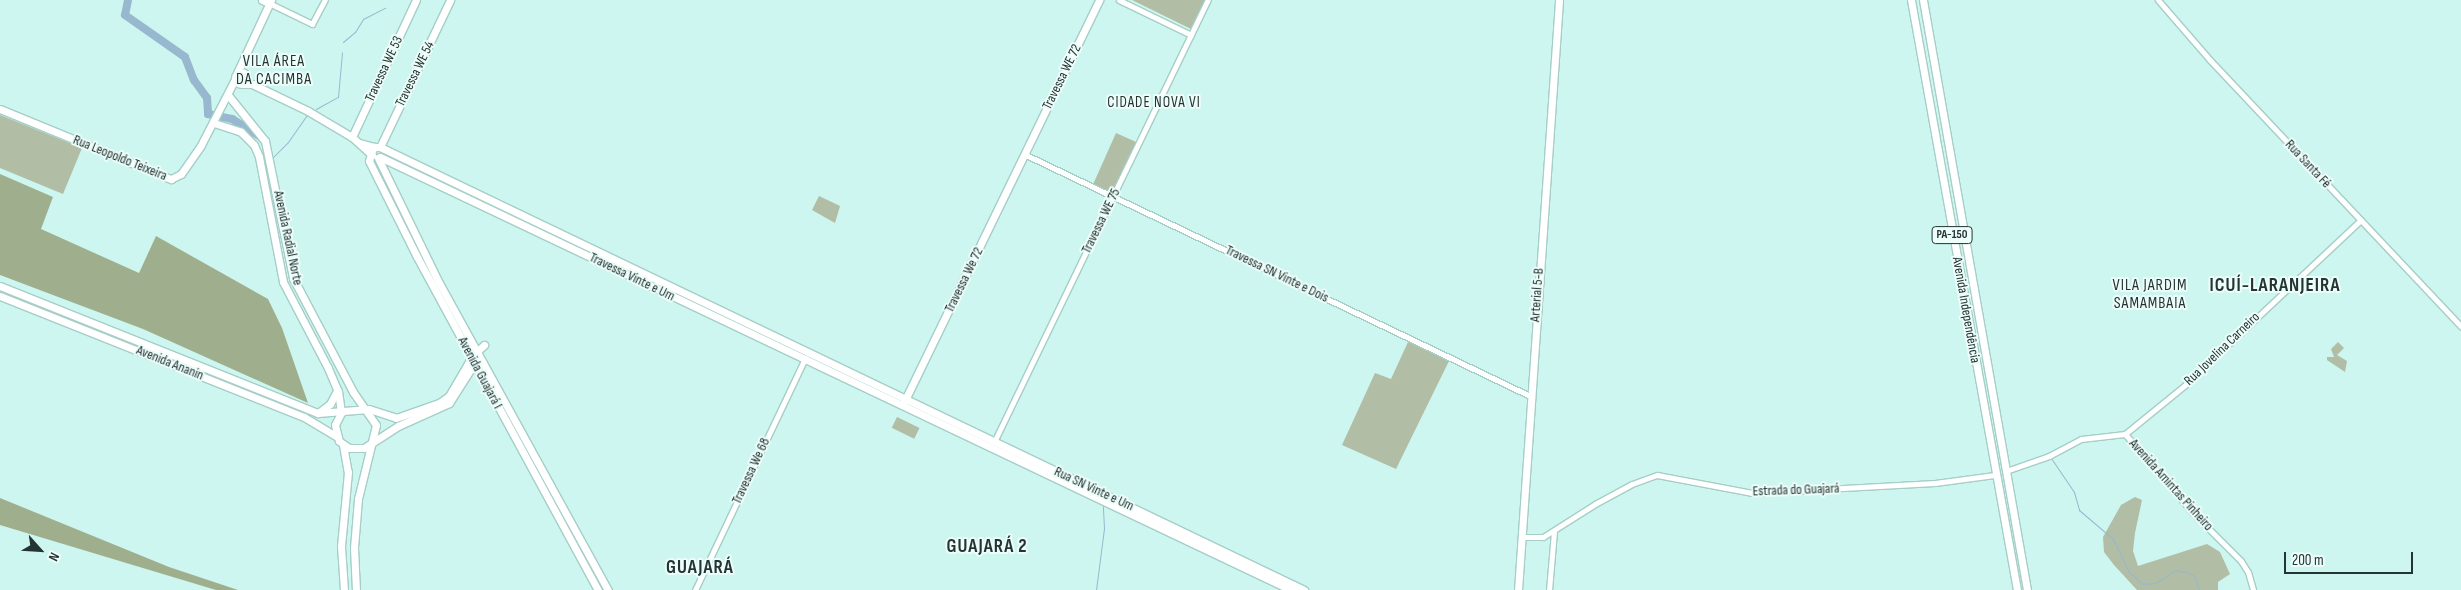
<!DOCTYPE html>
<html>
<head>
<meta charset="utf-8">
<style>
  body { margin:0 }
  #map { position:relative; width:2461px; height:590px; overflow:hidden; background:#ccf6ef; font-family:"Sofia Sans Condensed",sans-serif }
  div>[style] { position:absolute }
  .green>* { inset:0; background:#b1bda4; transform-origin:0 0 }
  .forest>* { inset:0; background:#9faf8e }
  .stream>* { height:1px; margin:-0.5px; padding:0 0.5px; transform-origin:0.5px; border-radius:0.5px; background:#97b8cf }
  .river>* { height:8px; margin:-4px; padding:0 4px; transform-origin:4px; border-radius:4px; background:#97b8cf }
  .roads { filter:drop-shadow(1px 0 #a5cec7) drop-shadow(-1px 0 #a5cec7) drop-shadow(0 1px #a5cec7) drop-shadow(0 -1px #a5cec7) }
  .minor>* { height:5px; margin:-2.5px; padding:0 2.5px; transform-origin:2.5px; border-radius:2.5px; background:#fff }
  .major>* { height:7px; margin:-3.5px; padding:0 3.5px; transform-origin:3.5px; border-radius:3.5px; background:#fff }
  .major>.ring { margin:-3.5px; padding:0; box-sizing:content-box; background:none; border:7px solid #fff; border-radius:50% }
  span { translate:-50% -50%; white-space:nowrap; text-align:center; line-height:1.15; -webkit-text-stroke:4px #edfdfa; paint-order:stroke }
  .shield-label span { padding:1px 4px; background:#edfdfa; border:1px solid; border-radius:4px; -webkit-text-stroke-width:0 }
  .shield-label { font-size:12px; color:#243432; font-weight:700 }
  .street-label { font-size:14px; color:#243432 }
  .neighbourhood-label { font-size:15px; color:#243432; letter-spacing:1px }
  .quarter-label { font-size:16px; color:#243432; letter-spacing:1px }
  .district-label { font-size:19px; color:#243432; font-weight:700; letter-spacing:1px }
  .north { position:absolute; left:15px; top:525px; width:50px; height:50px; -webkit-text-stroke:4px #edfdfa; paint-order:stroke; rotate:116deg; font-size:14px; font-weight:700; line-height:20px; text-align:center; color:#243432 }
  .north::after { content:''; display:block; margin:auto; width:18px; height:22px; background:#243432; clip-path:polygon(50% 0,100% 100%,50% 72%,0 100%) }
  .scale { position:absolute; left:2284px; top:552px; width:129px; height:22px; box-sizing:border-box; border:2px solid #243432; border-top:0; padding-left:6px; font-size:15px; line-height:18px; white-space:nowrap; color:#243432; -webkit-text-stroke:4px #edfdfa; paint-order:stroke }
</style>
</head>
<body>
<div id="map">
  <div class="green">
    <i style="clip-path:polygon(1132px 0,1205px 0,1191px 29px)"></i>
    <i style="clip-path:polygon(0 115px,82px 148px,63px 194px,0 168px)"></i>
    <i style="left:1116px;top:133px;width:22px;height:57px;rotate:24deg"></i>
    <i style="clip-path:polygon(819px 196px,840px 206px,835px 223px,812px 210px)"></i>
    <i style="clip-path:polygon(1408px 342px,1449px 361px,1396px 469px,1342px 445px,1375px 373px,1391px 379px)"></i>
    <i style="clip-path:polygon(2338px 342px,2344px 348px,2337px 355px,2347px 361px,2345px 372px,2327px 360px,2327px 357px,2334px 357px,2331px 349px)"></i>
    <i style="left:897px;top:417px;width:25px;height:12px;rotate:26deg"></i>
    <i style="clip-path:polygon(2135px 497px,2142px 500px,2135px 533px,2133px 551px,2138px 566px,2207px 544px,2220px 552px,2230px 574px,2218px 582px,2218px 590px,2137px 590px,2114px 565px,2104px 552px,2103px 537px,2121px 505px)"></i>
  </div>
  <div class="forest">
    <i style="clip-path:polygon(0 174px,53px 197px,41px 229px,139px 273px,156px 236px,268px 299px,282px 328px,308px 403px,143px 329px,0 275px)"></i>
    <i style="clip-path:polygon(0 498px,169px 567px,238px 590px,216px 590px,0 525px)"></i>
  </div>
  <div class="stream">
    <i style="left:343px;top:42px;width:16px;rotate:-40deg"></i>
    <i style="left:355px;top:32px;width:15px;rotate:-58deg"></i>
    <i style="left:363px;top:19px;width:25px;rotate:-27deg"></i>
    <i style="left:316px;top:109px;width:25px;rotate:-29deg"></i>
    <i style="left:338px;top:97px;width:45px;rotate:-84.9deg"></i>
    <i style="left:271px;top:159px;width:24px;rotate:-45deg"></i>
    <i style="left:288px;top:142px;width:32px;rotate:-55deg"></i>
    <i style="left:2051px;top:458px;width:41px;rotate:55.9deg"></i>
    <i style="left:2074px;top:492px;width:19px;rotate:74deg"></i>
    <i style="left:2079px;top:510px;width:45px;rotate:40.5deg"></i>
    <i style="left:2113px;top:539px;width:37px;rotate:64deg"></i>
    <i style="left:2129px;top:572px;width:18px;rotate:41deg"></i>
    <i style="left:2143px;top:584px;width:13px;rotate:-4deg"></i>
    <i style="left:2156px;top:583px;width:23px;rotate:-34deg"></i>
    <i style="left:2175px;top:570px;width:15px;rotate:11deg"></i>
    <i style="left:2190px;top:573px;width:6px;rotate:39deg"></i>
    <i style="left:2195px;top:577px;width:14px;rotate:73deg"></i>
    <i style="left:1096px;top:590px;width:63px;rotate:-82.6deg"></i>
    <i style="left:1104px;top:528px;width:22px;rotate:-93deg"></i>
  </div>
  <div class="river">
    <i style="left:128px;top:0;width:15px;rotate:101deg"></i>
    <i style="left:125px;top:15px;width:73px;rotate:35deg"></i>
    <i style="left:185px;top:57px;width:25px;rotate:69deg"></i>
    <i style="left:194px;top:80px;width:22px;rotate:54deg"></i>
    <i style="left:207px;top:98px;width:16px;rotate:86deg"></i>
    <i style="left:208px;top:114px;width:25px;rotate:12deg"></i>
    <i style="left:232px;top:119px;width:34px;rotate:32deg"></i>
  </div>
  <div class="roads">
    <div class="minor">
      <i style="left:1119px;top:0;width:80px;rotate:25.9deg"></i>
      <i style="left:2158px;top:0;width:79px;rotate:49.1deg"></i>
      <i style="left:2210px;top:60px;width:366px;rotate:46.7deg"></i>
      <i style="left:269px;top:3px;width:48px;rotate:26deg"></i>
      <i style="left:312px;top:24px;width:27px;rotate:-62deg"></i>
      <i style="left:1024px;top:154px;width:561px;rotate:25.56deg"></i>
      <i style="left:2125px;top:434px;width:77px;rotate:-39.2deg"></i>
      <i style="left:2185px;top:385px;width:241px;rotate:-43.2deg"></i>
      <i style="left:2125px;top:434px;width:104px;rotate:49.3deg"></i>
      <i style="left:2193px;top:513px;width:68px;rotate:45deg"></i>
      <i style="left:2241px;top:561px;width:13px;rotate:58deg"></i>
      <i style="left:2248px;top:572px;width:19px;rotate:74deg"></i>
      <i style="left:994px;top:442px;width:491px;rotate:-64.2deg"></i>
      <i style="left:2006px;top:471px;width:46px;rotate:-19.2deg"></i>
      <i style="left:2049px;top:456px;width:36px;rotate:-28deg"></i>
      <i style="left:2081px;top:439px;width:44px;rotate:-6.5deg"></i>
      <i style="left:1521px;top:537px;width:22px"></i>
      <i style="left:1543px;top:537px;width:62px;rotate:-32.4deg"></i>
      <i style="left:1595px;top:504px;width:42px;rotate:-28.4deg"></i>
      <i style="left:1632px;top:484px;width:27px;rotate:-20deg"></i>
      <i style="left:1657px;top:475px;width:97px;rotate:10.7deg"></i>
      <i style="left:1752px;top:493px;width:183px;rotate:-3.1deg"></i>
      <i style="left:1935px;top:483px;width:60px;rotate:-7.7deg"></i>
      <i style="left:695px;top:590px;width:257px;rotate:-64.6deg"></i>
      <i style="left:1549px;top:590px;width:58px;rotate:-85.1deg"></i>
    </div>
    <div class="major">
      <i style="left:262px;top:0;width:8px;rotate:23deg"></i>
      <i style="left:1911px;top:0;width:599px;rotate:79.81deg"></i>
      <i style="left:1923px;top:0;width:599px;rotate:80deg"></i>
      <i class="ring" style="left:235px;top:72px;width:5px;height:5px"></i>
      <i style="left:237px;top:73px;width:81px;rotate:-65deg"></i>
      <i style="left:244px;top:84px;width:8px"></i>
      <i style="left:252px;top:84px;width:62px;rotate:25.7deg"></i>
      <i style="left:308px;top:111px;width:51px;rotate:30.6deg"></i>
      <i style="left:352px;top:137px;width:27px;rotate:42deg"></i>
      <i style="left:228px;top:95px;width:59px;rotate:51.2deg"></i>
      <i style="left:265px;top:141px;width:140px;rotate:78.4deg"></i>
      <i style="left:293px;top:278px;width:129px;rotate:62.2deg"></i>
      <i style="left:353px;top:392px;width:40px;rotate:55.1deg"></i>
      <i style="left:376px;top:425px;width:76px;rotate:103.7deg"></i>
      <i style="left:358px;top:499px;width:49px;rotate:94.7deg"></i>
      <i style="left:354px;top:548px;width:42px;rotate:87.3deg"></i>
      <i style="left:0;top:109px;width:185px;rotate:22.3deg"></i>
      <i style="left:171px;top:179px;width:11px;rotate:-27deg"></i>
      <i style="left:181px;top:174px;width:35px;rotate:-55deg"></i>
      <i style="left:201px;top:145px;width:74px;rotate:-62.7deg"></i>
      <i style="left:214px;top:123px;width:28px;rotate:18deg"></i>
      <i style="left:241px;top:132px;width:18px;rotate:45deg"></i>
      <i style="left:254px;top:145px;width:13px;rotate:67deg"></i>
      <i style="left:259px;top:157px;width:127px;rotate:79.1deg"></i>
      <i style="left:283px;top:282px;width:97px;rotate:62.4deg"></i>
      <i style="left:328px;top:368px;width:25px;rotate:67deg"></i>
      <i style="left:338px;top:391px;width:22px;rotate:82deg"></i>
      <i style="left:352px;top:137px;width:151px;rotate:-65deg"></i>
      <i style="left:360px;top:143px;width:15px;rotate:16deg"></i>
      <i style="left:380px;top:147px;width:163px;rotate:-64.5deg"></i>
      <i style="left:371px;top:153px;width:7px;rotate:-63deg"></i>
      <i style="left:374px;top:147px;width:6px"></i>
      <i style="left:380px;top:147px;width:1025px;rotate:25.61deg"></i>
      <i style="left:371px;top:154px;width:7px;rotate:106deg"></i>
      <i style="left:369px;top:161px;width:105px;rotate:63.4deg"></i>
      <i style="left:416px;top:255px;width:381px;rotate:61.5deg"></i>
      <i style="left:380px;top:157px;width:1009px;rotate:25.42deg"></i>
      <i style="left:378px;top:158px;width:137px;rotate:64deg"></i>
      <i style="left:438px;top:281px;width:353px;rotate:61.2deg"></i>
      <i style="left:0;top:286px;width:342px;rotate:21.8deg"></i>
      <i style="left:318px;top:413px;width:51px;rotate:-4.5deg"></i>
      <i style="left:369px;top:409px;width:28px;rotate:18deg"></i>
      <i style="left:396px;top:418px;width:46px;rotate:-19.2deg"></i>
      <i style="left:439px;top:403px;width:12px;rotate:-35deg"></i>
      <i style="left:449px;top:396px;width:48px;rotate:-59.7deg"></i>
      <i style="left:473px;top:355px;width:15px;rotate:-42deg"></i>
      <i style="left:0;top:296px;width:327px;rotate:21.7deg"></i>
      <i style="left:304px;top:417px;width:39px;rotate:31deg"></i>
      <i style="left:904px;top:402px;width:447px;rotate:-64.1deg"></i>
      <i style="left:318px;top:413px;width:15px;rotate:-37deg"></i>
      <i style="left:330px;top:404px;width:15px;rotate:-62deg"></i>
      <i style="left:341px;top:413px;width:13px;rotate:117deg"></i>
      <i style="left:335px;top:425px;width:16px;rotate:76deg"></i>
      <i style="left:339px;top:441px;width:12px;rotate:35deg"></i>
      <i style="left:349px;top:448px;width:15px"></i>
      <i style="left:364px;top:448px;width:40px;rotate:-32.9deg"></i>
      <i style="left:398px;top:426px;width:56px;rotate:-24.3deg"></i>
      <i style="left:449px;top:403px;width:52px;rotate:-57.5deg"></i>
      <i style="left:343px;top:445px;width:27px;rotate:80deg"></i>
      <i style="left:348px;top:472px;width:74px;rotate:95.4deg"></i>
      <i style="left:341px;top:546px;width:44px;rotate:86.1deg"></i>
      <i style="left:1518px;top:590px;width:591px;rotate:-86.02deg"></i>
    </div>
  </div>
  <div class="shield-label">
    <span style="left:1952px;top:235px">PA-150</span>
  </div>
  <div class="street-label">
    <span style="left:384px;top:69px;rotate:-65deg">Travessa WE 53</span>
    <span style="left:415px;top:74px;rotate:-64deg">Travessa WE 54</span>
    <span style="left:1062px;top:77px;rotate:-64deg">Travessa WE 72</span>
    <span style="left:120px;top:158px;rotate:22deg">Rua Leopoldo Teixeira</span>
    <span style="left:2308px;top:164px;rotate:47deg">Rua Santa Fé</span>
    <span style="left:1101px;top:221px;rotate:-64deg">Travessa WE 75</span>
    <span style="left:288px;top:238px;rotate:78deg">Avenida Radial Norte</span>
    <span style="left:1277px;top:274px;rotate:26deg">Travessa SN Vinte e Dois</span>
    <span style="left:632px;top:277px;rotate:26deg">Travessa Vinte e Um</span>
    <span style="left:964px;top:280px;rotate:-64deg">Travessa We 72</span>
    <span style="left:1537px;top:295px;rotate:-86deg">Arterial 5-B</span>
    <span style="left:1966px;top:310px;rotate:80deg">Avenida Independência</span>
    <span style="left:2222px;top:349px;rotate:-44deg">Rua Jovelina Carneiro</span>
    <span style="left:170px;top:363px;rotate:22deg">Avenida Ananin</span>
    <span style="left:480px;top:373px;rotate:62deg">Avenida Guajará I</span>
    <span style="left:751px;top:471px;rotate:-65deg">Travessa We 68</span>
    <span style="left:2171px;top:485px;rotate:48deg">Avenida Amintas Pinheiro</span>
    <span style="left:1094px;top:489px;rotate:25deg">Rua SN Vinte e Um</span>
    <span style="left:1796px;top:490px;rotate:-2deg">Estrada do Guajará</span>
  </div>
  <div class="neighbourhood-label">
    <span style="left:1154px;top:103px">CIDADE NOVA VI</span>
  </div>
  <div class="quarter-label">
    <span style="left:274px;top:71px">VILA ÁREA<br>DA CACIMBA</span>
    <span style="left:2150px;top:295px">VILA JARDIM<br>SAMAMBAIA</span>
  </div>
  <div class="district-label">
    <span style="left:2275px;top:286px">ICUÍ-LARANJEIRA</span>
    <span style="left:987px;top:547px">GUAJARÁ 2</span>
    <span style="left:700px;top:568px">GUAJARÁ</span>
  </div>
  <div class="north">N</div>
  <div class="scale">200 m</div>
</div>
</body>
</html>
